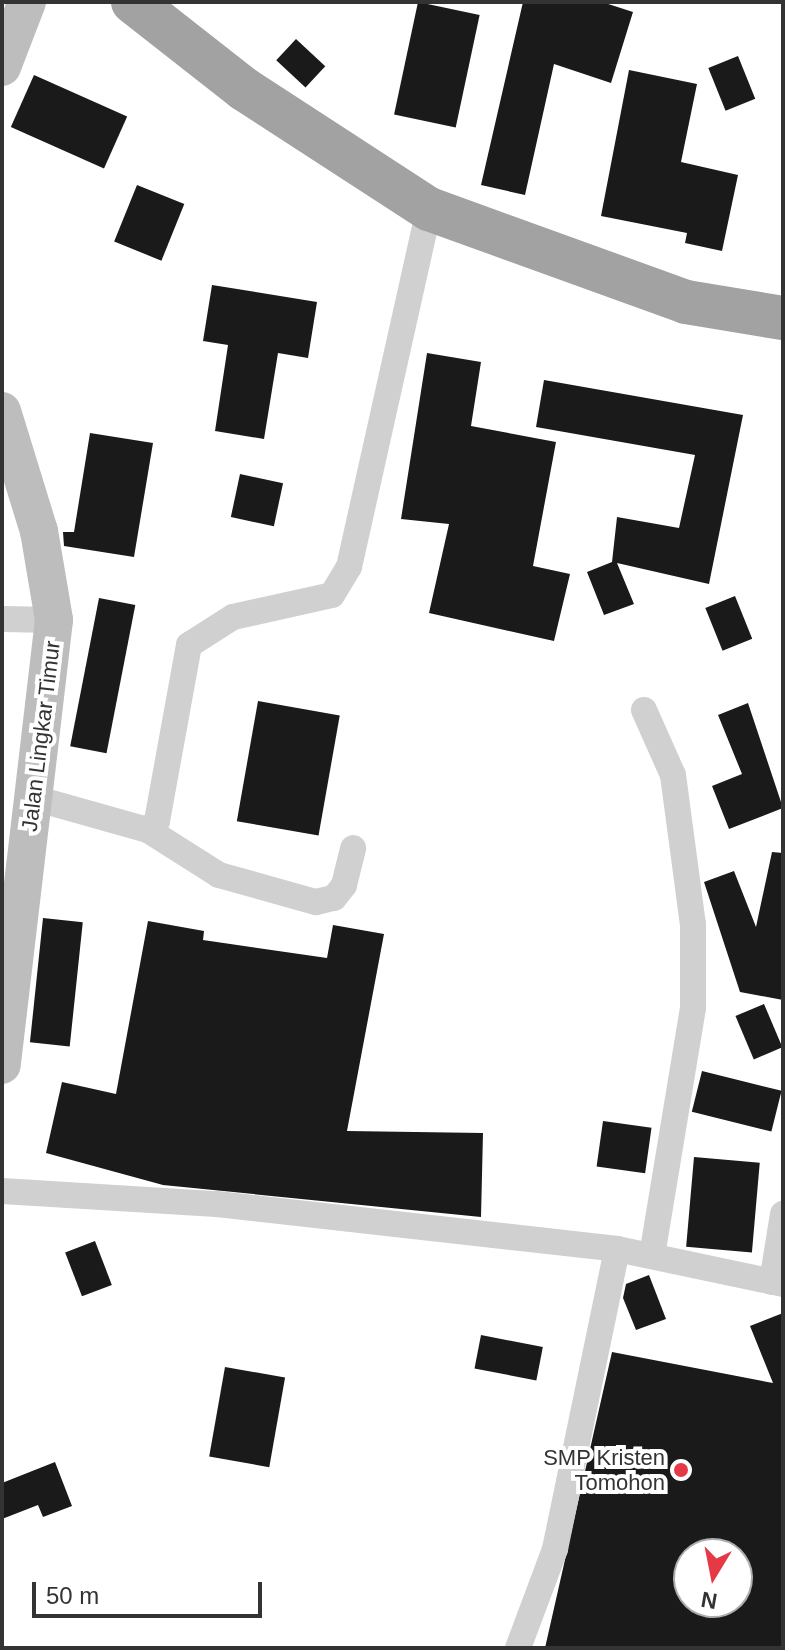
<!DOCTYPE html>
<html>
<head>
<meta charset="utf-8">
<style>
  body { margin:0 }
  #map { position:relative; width:785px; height:1650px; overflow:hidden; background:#fff; font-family:Helvetica,sans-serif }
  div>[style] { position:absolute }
  .building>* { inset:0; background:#1a1a1a; transform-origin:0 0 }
  .minor>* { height:26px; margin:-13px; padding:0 13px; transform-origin:13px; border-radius:13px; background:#d0d0d0 }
  .secondary>* { height:38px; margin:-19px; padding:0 19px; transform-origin:19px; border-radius:19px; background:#bdbdbd }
  .trunk>* { height:44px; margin:-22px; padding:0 22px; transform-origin:22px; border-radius:22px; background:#a2a2a2 }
  .dots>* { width:22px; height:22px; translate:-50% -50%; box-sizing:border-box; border:4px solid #fff; border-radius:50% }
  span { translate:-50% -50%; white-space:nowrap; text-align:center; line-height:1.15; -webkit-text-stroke:8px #fff; paint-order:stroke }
  .street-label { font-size:22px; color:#333 }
  .poi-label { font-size:22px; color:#333 }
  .right { translate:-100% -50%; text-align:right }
  .frame { position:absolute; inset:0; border:4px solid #333; pointer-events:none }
  .north { position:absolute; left:673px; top:1538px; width:80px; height:80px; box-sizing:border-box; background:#fff; border:2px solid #adadad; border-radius:50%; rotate:190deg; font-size:22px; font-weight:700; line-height:32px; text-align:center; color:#333 }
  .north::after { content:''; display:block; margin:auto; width:28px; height:36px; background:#e63946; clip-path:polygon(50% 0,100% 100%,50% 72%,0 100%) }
  .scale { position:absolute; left:32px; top:1582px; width:230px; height:36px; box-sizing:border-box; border:4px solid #333; border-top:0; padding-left:10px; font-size:24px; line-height:28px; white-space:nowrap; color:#333; -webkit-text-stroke:6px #fff; paint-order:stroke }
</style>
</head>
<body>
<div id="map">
  <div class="building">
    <i style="left:418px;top:2px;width:63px;height:115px;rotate:12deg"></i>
    <i style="clip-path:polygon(523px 2px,602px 2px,633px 12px,611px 83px,554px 64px,525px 195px,481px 185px)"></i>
    <i style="left:296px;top:39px;width:40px;height:29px;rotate:43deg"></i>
    <i style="left:738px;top:56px;width:46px;height:32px;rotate:68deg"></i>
    <i style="clip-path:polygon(629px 70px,697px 84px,681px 162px,738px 175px,722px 251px,685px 243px,687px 233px,601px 216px)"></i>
    <i style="left:34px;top:75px;width:102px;height:57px;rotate:24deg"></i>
    <i style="left:137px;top:185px;width:51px;height:61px;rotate:22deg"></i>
    <i style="clip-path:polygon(212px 285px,317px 302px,308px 358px,278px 353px,264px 439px,215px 431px,228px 345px,203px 341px)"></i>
    <i style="clip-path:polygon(427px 353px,481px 362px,471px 426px,556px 442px,533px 566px,570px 574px,554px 641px,429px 613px,449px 524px,401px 519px)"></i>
    <i style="clip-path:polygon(544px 380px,743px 415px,709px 584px,617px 563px,634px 604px,604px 615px,587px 572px,612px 562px,617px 517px,679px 528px,695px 455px,536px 427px)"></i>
    <i style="clip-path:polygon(90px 433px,153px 443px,134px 557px,64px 546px,63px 532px,74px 532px)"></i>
    <i style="left:240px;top:474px;width:44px;height:44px;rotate:12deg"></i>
    <i style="left:735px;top:596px;width:46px;height:32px;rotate:68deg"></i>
    <i style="left:99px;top:598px;width:37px;height:151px;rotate:11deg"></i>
    <i style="left:258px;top:701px;width:83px;height:122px;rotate:10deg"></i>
    <i style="clip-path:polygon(748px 703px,783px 808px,729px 829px,712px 786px,742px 774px,718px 715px)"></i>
    <i style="clip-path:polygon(772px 852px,783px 853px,783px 1000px,740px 992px,704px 882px,734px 871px,756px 927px)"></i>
    <i style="left:43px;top:918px;width:40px;height:125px;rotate:6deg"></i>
    <i style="clip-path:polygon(148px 921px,204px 931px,203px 940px,327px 958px,333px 925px,384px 934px,347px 1131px,483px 1133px,481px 1217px,163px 1185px,46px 1153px,62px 1082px,116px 1094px)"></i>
    <i style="left:764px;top:1004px;width:47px;height:31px;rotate:67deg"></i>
    <i style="left:702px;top:1071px;width:82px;height:42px;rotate:14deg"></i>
    <i style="left:603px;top:1121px;width:49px;height:46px;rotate:8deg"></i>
    <i style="left:694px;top:1157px;width:66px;height:90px;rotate:5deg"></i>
    <i style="left:95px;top:1241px;width:47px;height:32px;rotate:69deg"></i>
    <i style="clip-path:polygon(649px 1275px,666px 1319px,636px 1330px,623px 1298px,626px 1284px)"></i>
    <i style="clip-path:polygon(evenodd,783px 1313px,783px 1648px,545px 1648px,612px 1352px,773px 1383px,750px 1326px,783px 1313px,689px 1554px,737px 1554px,737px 1602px,689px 1602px,689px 1554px)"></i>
    <i style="left:481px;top:1335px;width:63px;height:34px;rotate:11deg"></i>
    <i style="left:225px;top:1367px;width:61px;height:91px;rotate:10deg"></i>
    <i style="clip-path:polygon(55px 1462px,72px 1506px,43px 1517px,38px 1505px,2px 1519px,2px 1483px)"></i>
  </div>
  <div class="minor">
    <i style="left:2px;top:619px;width:52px;rotate:1.1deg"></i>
    <i style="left:644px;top:710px;width:71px;rotate:66deg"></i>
    <i style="left:673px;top:775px;width:150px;rotate:82.4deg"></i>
    <i style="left:693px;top:924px;width:84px;rotate:90deg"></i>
    <i style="left:693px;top:1008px;width:250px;rotate:99.4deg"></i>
    <i style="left:34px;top:798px;width:118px;rotate:15.7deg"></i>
    <i style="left:148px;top:830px;width:13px;rotate:-45deg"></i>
    <i style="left:157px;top:821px;width:179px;rotate:-79.7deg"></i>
    <i style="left:189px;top:645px;width:52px;rotate:-32.5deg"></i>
    <i style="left:233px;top:617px;width:101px;rotate:-12.5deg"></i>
    <i style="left:332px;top:595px;width:33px;rotate:-59deg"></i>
    <i style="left:349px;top:567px;width:367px;rotate:-77.4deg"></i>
    <i style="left:148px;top:830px;width:84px;rotate:32.4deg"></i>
    <i style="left:219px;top:875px;width:101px;rotate:15.6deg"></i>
    <i style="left:316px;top:902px;width:18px;rotate:-13deg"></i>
    <i style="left:334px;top:898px;width:16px;rotate:-52deg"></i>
    <i style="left:344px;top:885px;width:38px;rotate:-76deg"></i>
    <i style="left:2px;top:1191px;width:215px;rotate:3.5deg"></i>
    <i style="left:217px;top:1204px;width:403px;rotate:6.4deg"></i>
    <i style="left:617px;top:1249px;width:170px;rotate:11.9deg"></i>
    <i style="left:772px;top:1282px;width:69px;rotate:-80.8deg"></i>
    <i style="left:518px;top:1648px;width:106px;rotate:-69.5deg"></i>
    <i style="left:555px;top:1549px;width:306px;rotate:-78.3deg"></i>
  </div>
  <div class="secondary">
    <i style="left:2px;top:67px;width:70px;rotate:-69deg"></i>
    <i style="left:2px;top:411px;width:126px;rotate:72.9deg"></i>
    <i style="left:39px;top:531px;width:90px;rotate:80.4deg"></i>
    <i style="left:54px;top:620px;width:448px;rotate:96.7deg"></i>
  </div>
  <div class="trunk">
    <i style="left:133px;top:2px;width:141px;rotate:38.1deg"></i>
    <i style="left:244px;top:89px;width:221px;rotate:33deg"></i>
    <i style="left:429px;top:209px;width:273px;rotate:19.9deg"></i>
    <i style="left:686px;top:302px;width:98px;rotate:9.4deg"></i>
  </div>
  <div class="dots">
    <i style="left:681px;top:1470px;background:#e63946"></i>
  </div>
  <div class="street-label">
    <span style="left:41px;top:736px;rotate:-83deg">Jalan Lingkar Timur</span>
  </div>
  <div class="poi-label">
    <span class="right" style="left:665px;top:1470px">SMP Kristen<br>Tomohon</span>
  </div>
  <div class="frame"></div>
  <div class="north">N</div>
  <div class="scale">50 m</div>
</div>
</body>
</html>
